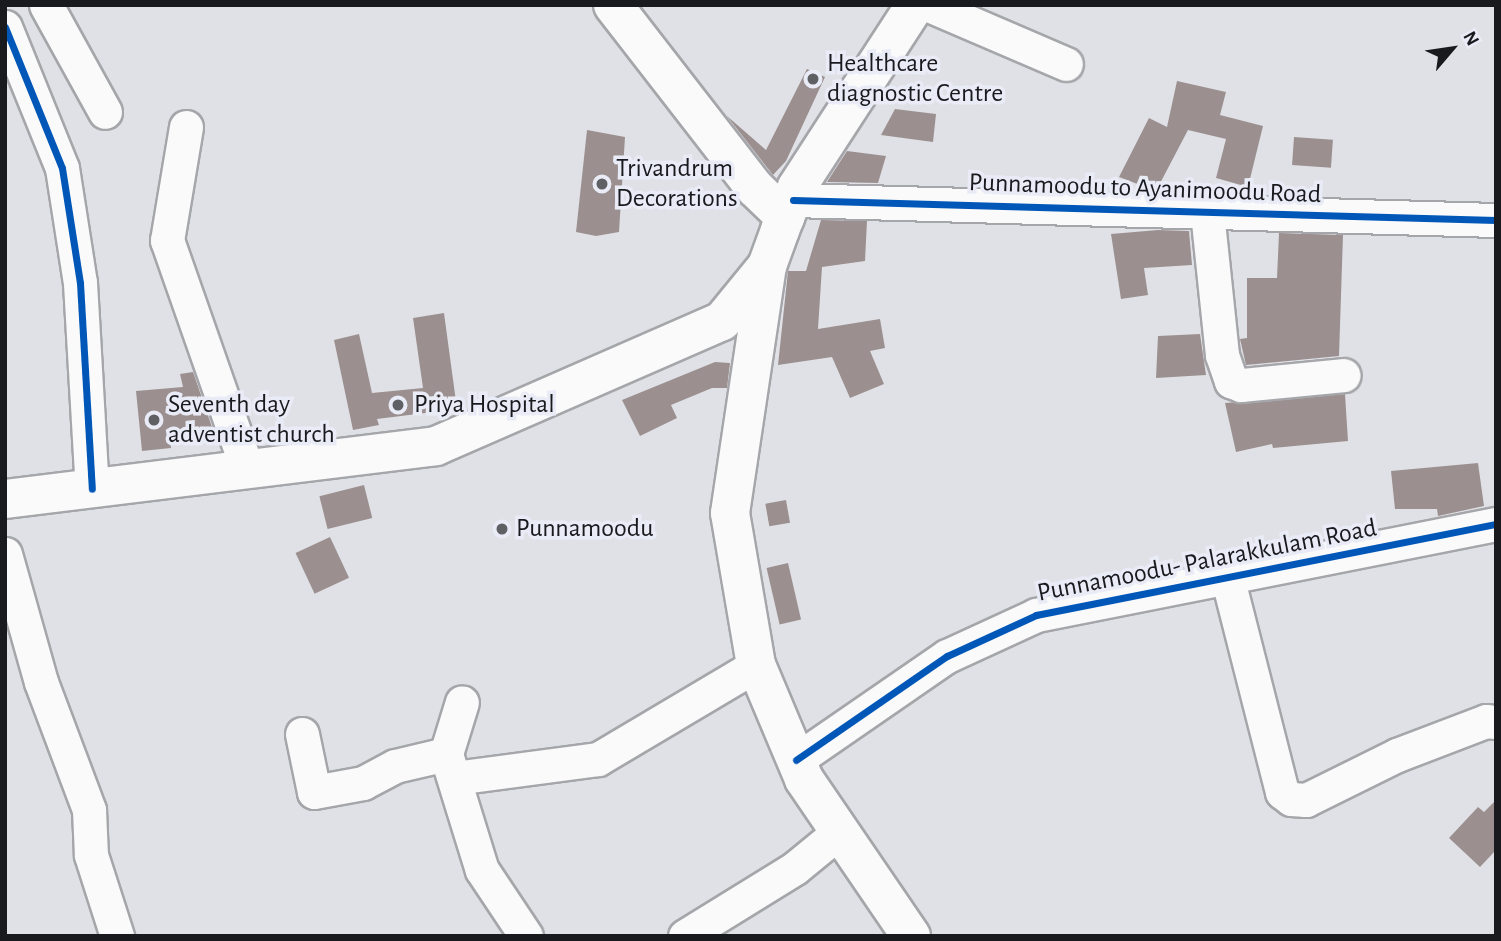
<!DOCTYPE html>
<html>
<head>
<meta charset="utf-8">
<style>
  body { margin:0 }
  #map { position:relative; width:1501px; height:941px; overflow:hidden; background:#e0e1e6; font-family:"Alegreya Sans",sans-serif }
  div>[style] { position:absolute }
  .building>* { inset:0; background:#9b908f; transform-origin:0 0 }
  .roads { filter:drop-shadow(2px 0 #a5a6aa) drop-shadow(-2px 0 #a5a6aa) drop-shadow(0 2px #a5a6aa) drop-shadow(0 -2px #a5a6aa) }
  .minor>* { height:33px; margin:-16.5px; padding:0 16.5px; transform-origin:16.5px; border-radius:16.5px; background:#fafafb }
  .major>* { height:38px; margin:-19px; padding:0 19px; transform-origin:19px; border-radius:19px; background:#fafafb }
  .cycleway>* { height:7px; margin:-3.5px; padding:0 3.5px; transform-origin:3.5px; border-radius:3.5px; background:#0057b8 }
  .dots>* { width:19px; height:19px; translate:-50% -50%; box-sizing:border-box; border:4px solid #e9ecf7; border-radius:50% }
  span { translate:-50% -50%; white-space:nowrap; text-align:center; line-height:1.15; -webkit-text-stroke:7px #e9ecf7; paint-order:stroke }
  .poi-label { font-size:26px; color:#191a1e }
  .left { translate:0 -50%; text-align:left }
  .street-label { font-size:26px; color:#191a1e }
  .frame { position:absolute; inset:0; border:7px solid #191a1e; pointer-events:none }
  .north { position:absolute; left:1417px; top:14px; width:70px; height:70px; -webkit-text-stroke:5px #e9ecf7; paint-order:stroke; rotate:61deg; font-size:19px; font-weight:700; line-height:28px; text-align:center; color:#191a1e }
  .north::after { content:''; display:block; margin:auto; width:24px; height:32px; background:#191a1e; clip-path:polygon(50% 0,100% 100%,50% 72%,0 100%) }
</style>
</head>
<body>
<div id="map">
  <div class="building">
    <i style="clip-path:polygon(807px 69px,825px 77px,786px 161px,773px 175px,727px 116px,766px 150px)"></i>
    <i style="clip-path:polygon(1177px 81px,1226px 92px,1220px 115px,1263px 126px,1248px 187px,1216px 178px,1226px 139px,1188px 130px,1156px 191px,1119px 177px,1149px 118px,1167px 127px)"></i>
    <i style="clip-path:polygon(895px 109px,936px 114px,933px 142px,881px 135px)"></i>
    <i style="clip-path:polygon(587px 130px,625px 137px,619px 232px,596px 236px,576px 232px)"></i>
    <i style="left:1294px;top:137px;width:39px;height:28px;rotate:4deg"></i>
    <i style="clip-path:polygon(847px 151px,886px 156px,878px 183px,827px 182px)"></i>
    <i style="clip-path:polygon(821px 220px,867px 221px,865px 261px,822px 267px,818px 329px,880px 319px,885px 348px,870px 351px,884px 384px,850px 398px,832px 357px,778px 365px,788px 271px,806px 271px)"></i>
    <i style="clip-path:polygon(1158px 230px,1189px 231px,1192px 265px,1144px 268px,1148px 295px,1121px 299px,1111px 234px)"></i>
    <i style="clip-path:polygon(1279px 233px,1343px 235px,1339px 356px,1246px 365px,1240px 339px,1247px 338px,1247px 278px,1277px 278px)"></i>
    <i style="clip-path:polygon(444px 313px,457px 409px,377px 419px,379px 425px,353px 430px,334px 340px,359px 334px,372px 393px,423px 388px,413px 318px)"></i>
    <i style="clip-path:polygon(1200px 334px,1206px 375px,1156px 378px,1158px 336px)"></i>
    <i style="clip-path:polygon(715px 362px,730px 363px,727px 388px,712px 388px,671px 405px,677px 418px,640px 436px,622px 400px)"></i>
    <i style="clip-path:polygon(193px 372px,214px 433px,170px 442px,171px 448px,142px 451px,136px 391px,183px 387px,180px 374px)"></i>
    <i style="clip-path:polygon(1345px 394px,1348px 441px,1273px 448px,1272px 444px,1236px 452px,1225px 403px)"></i>
    <i style="clip-path:polygon(1478px 463px,1484px 506px,1438px 516px,1437px 509px,1395px 509px,1391px 471px)"></i>
    <i style="left:364px;top:485px;width:34px;height:46px;rotate:76deg"></i>
    <i style="left:786px;top:500px;width:23px;height:21px;rotate:80deg"></i>
    <i style="left:330px;top:537px;width:45px;height:38px;rotate:65deg"></i>
    <i style="left:788px;top:563px;width:58px;height:22px;rotate:77deg"></i>
    <i style="clip-path:polygon(1496px 800px,1496px 850px,1480px 867px,1449px 838px,1478px 807px,1484px 812px)"></i>
  </div>
  <div class="roads">
    <div class="minor">
      <i style="left:46px;top:5px;width:122px;rotate:61.1deg"></i>
      <i style="left:929px;top:5px;width:149px;rotate:23.3deg"></i>
      <i style="left:5px;top:27px;width:152px;rotate:68deg"></i>
      <i style="left:62px;top:168px;width:116px;rotate:81.1deg"></i>
      <i style="left:80px;top:283px;width:206px;rotate:86.7deg"></i>
      <i style="left:186px;top:127px;width:115px;rotate:99.5deg"></i>
      <i style="left:167px;top:240px;width:243px;rotate:70.7deg"></i>
      <i style="left:793px;top:200px;width:703px;rotate:1.63deg"></i>
      <i style="left:1207px;top:212px;width:144px;rotate:84deg"></i>
      <i style="left:1222px;top:355px;width:28px;rotate:71deg"></i>
      <i style="left:1231px;top:381px;width:11px;rotate:22deg"></i>
      <i style="left:1241px;top:385px;width:103px;rotate:-5.5deg"></i>
      <i style="left:5px;top:554px;width:133px;rotate:74.3deg"></i>
      <i style="left:41px;top:682px;width:137px;rotate:69.4deg"></i>
      <i style="left:89px;top:810px;width:45px;rotate:87.5deg"></i>
      <i style="left:91px;top:855px;width:85px;rotate:72.2deg"></i>
      <i style="left:1228px;top:580px;width:219px;rotate:75.7deg"></i>
      <i style="left:1282px;top:792px;width:11px;rotate:38deg"></i>
      <i style="left:1291px;top:799px;width:15px;rotate:4deg"></i>
      <i style="left:1306px;top:800px;width:102px;rotate:-26.3deg"></i>
      <i style="left:1397px;top:755px;width:95px;rotate:-20.9deg"></i>
      <i style="left:1486px;top:721px;width:10px;rotate:6deg"></i>
      <i style="left:302px;top:734px;width:59px;rotate:78.3deg"></i>
      <i style="left:314px;top:792px;width:50px;rotate:-10.4deg"></i>
      <i style="left:363px;top:783px;width:36px;rotate:-28deg"></i>
      <i style="left:395px;top:766px;width:52px;rotate:-13.2deg"></i>
      <i style="left:446px;top:754px;width:121px;rotate:72.8deg"></i>
      <i style="left:482px;top:870px;width:79px;rotate:56.3deg"></i>
      <i style="left:446px;top:754px;width:54px;rotate:-72.9deg"></i>
      <i style="left:796px;top:760px;width:183px;rotate:-34.6deg"></i>
      <i style="left:947px;top:656px;width:98px;rotate:-24.7deg"></i>
      <i style="left:1036px;top:615px;width:469px;rotate:-11.2deg"></i>
      <i style="left:455px;top:778px;width:144px;rotate:-7.6deg"></i>
      <i style="left:598px;top:759px;width:184px;rotate:-30.7deg"></i>
      <i style="left:685px;top:936px;width:129px;rotate:-31.7deg"></i>
      <i style="left:795px;top:868px;width:58px;rotate:-39.4deg"></i>
    </div>
    <div class="major">
      <i style="left:613px;top:5px;width:232px;rotate:52.2deg"></i>
      <i style="left:755px;top:188px;width:42px;rotate:44deg"></i>
      <i style="left:5px;top:499px;width:434px;rotate:-7deg"></i>
      <i style="left:436px;top:446px;width:312px;rotate:-23.6deg"></i>
      <i style="left:722px;top:321px;width:71px;rotate:-50.7deg"></i>
      <i style="left:911px;top:936px;width:190px;rotate:-124.3deg"></i>
      <i style="left:804px;top:779px;width:124px;rotate:-112.8deg"></i>
      <i style="left:756px;top:665px;width:154px;rotate:-99.7deg"></i>
      <i style="left:730px;top:513px;width:250px;rotate:-81.5deg"></i>
      <i style="left:767px;top:266px;width:38px;rotate:-70deg"></i>
      <i style="left:780px;top:230px;width:46px;rotate:-68.4deg"></i>
      <i style="left:797px;top:187px;width:217px;rotate:-57deg"></i>
    </div>
  </div>
  <div class="cycleway">
    <i style="left:5px;top:27px;width:152px;rotate:68deg"></i>
    <i style="left:62px;top:168px;width:116px;rotate:81.1deg"></i>
    <i style="left:80px;top:283px;width:206px;rotate:86.7deg"></i>
    <i style="left:793px;top:200px;width:703px;rotate:1.63deg"></i>
    <i style="left:796px;top:760px;width:183px;rotate:-34.6deg"></i>
    <i style="left:947px;top:656px;width:98px;rotate:-24.7deg"></i>
    <i style="left:1036px;top:615px;width:469px;rotate:-11.2deg"></i>
  </div>
  <div class="dots">
    <i style="left:813px;top:79px;background:#5f6064"></i>
    <i style="left:602px;top:184px;background:#5f6064"></i>
    <i style="left:398px;top:405px;background:#5f6064"></i>
    <i style="left:154px;top:420px;background:#5f6064"></i>
    <i style="left:502px;top:529px;background:#5f6064"></i>
  </div>
  <div class="poi-label">
    <span class="left" style="left:827px;top:79px">Healthcare<br>diagnostic Centre</span>
    <span class="left" style="left:616px;top:184px">Trivandrum<br>Decorations</span>
    <span class="left" style="left:168px;top:420px">Seventh day<br>adventist church</span>
    <span class="left" style="left:414px;top:405px">Priya Hospital</span>
    <span class="left" style="left:516px;top:529px">Punnamoodu</span>
  </div>
  <div class="street-label">
    <span style="left:1145px;top:189px;rotate:2deg">Punnamoodu to Ayanimoodu Road</span>
    <span style="left:1207px;top:561px;rotate:-11deg">Punnamoodu- Palarakkulam Road</span>
  </div>
  <div class="frame"></div>
  <div class="north">N</div>
</div>
</body>
</html>
